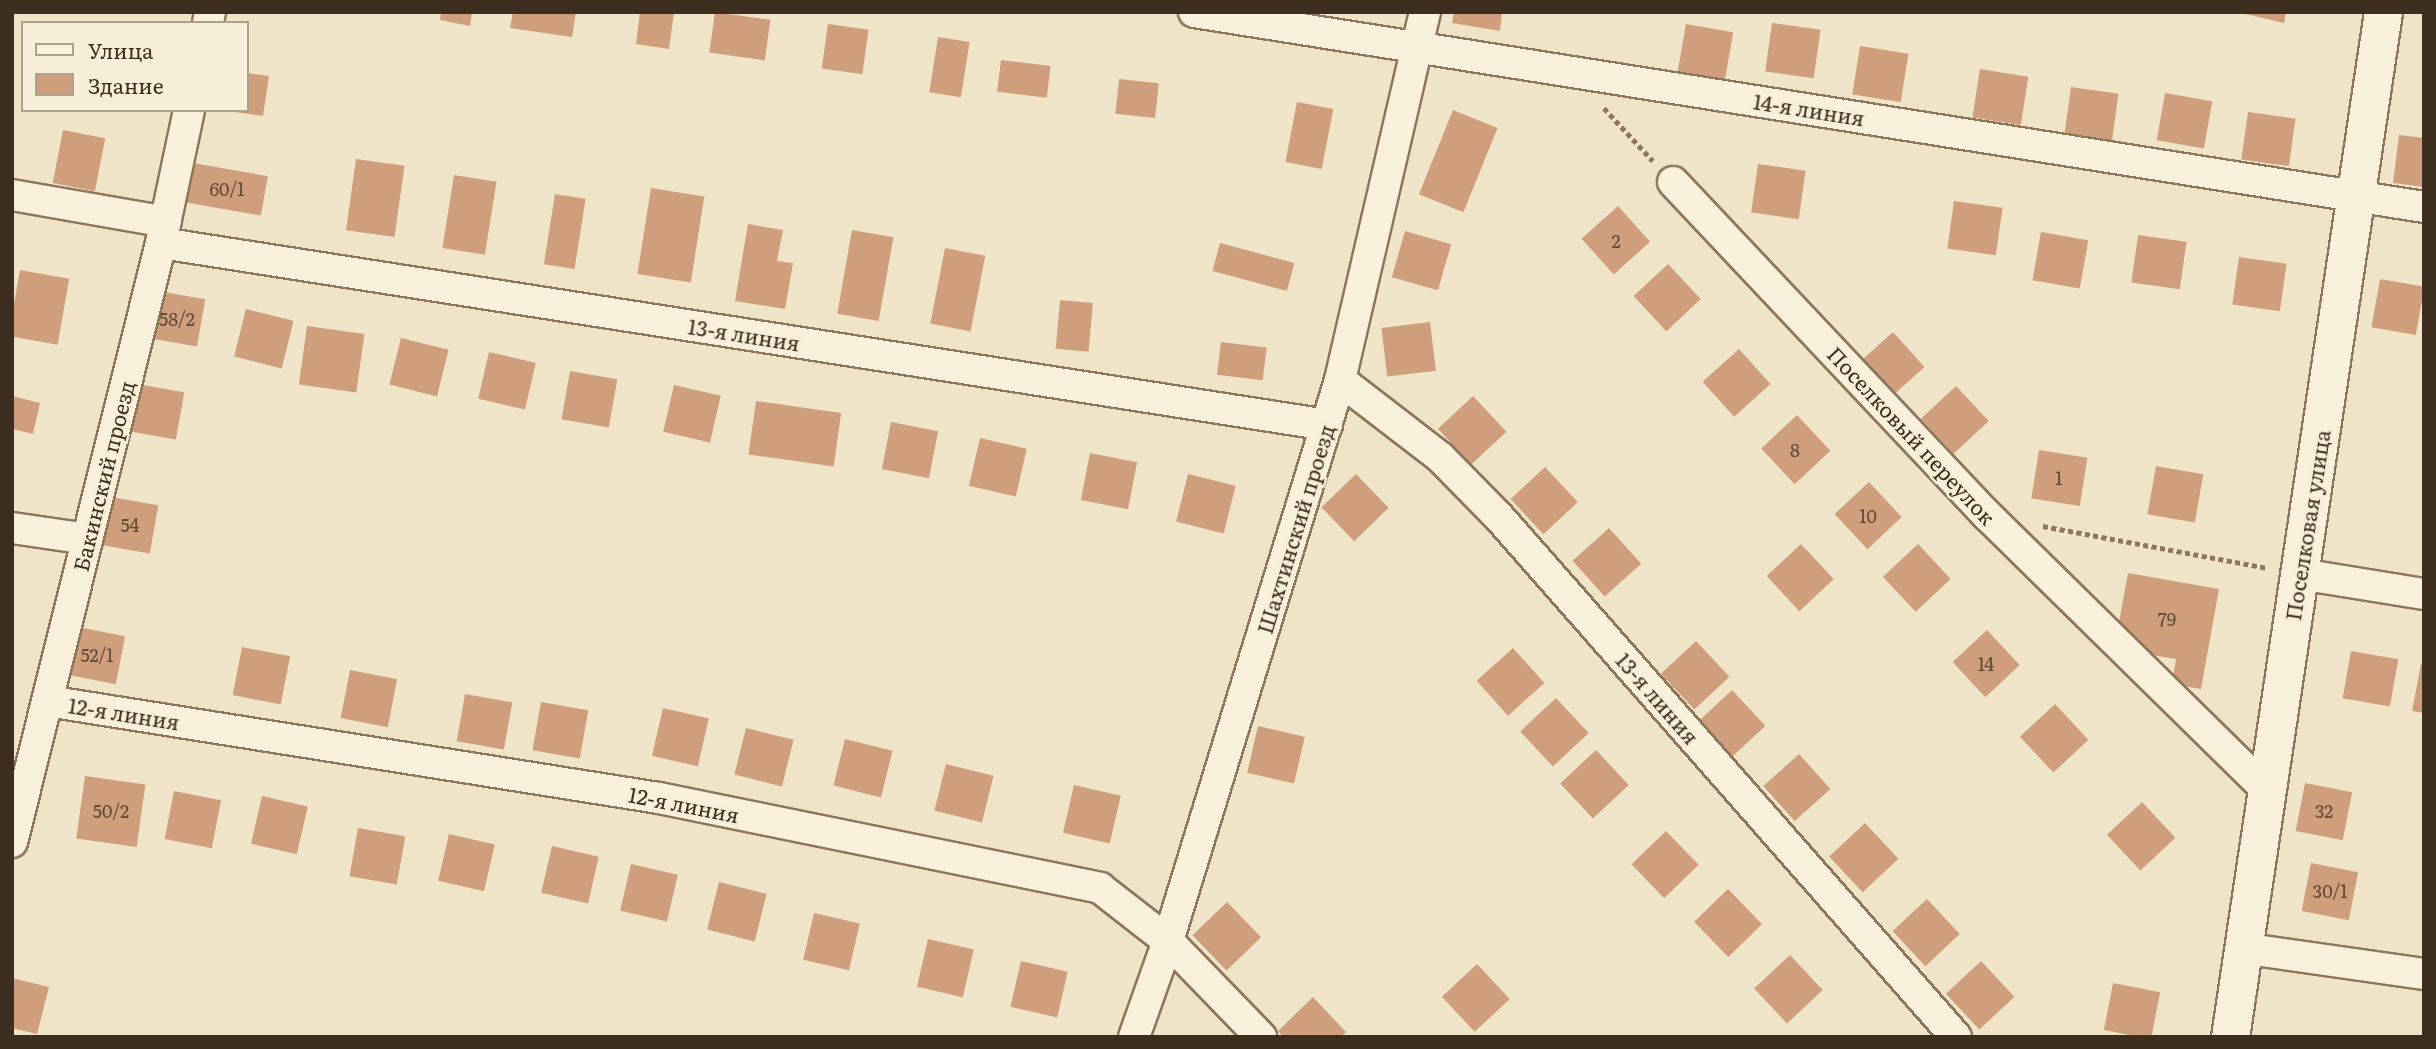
<!DOCTYPE html>
<html>
<head>
<meta charset="utf-8">
<style>
  body { margin:0 }
  #map { position:relative; width:2436px; height:1049px; overflow:hidden; background:#f0e4c8; font-family:Literata,serif }
  div>[style] { position:absolute }
  .building>* { inset:0; background:#cf9f7d; transform-origin:0 0 }
  .path>* { height:4.5px; margin-top:-2.25px; transform-origin:0; background:repeating-linear-gradient(90deg,#8d765c 0 5px,transparent 0 8.5px) }
  .roads { filter:drop-shadow(2px 0 #8d765c) drop-shadow(-2px 0 #8d765c) drop-shadow(0 2px #8d765c) drop-shadow(0 -2px #8d765c) }
  .minor>* { height:30px; margin:-15px; padding:0 15px; transform-origin:15px; border-radius:15px; background:#faf1dc }
  .tertiary>* { height:37px; margin:-18.5px; padding:0 18.5px; transform-origin:18.5px; border-radius:18.5px; background:#faf1dc }
  span { translate:-50% -50%; white-space:nowrap; text-align:center; line-height:1.15; -webkit-text-stroke:5px #f7eed8; paint-order:stroke }
  .number-label { font-size:18px; color:#624a37 }
  .number-label span { -webkit-text-stroke-width:0 }
  .street-label { font-size:21px; color:#3d2e20 }
  .frame { position:absolute; inset:0; border:14px solid #3d2e20; pointer-events:none }
  .legend { position:absolute; left:21px; top:21px; width:228px; height:91px; box-sizing:border-box; background:#f7eed8; border:2px solid #ada18e; margin:0; padding:9px 12px; list-style:none; font-size:21px; color:#3d2e20 }
  .legend li { display:flex; align-items:center; gap:14px; height:35px }
  .legend b { width:35px; border:2px solid #ada18e }
</style>
</head>
<body>
<div id="map">
  <div class="building">
    <i style="clip-path:polygon(441px 12px,472px 12px,470px 26px,440px 20px)"></i>
    <i style="clip-path:polygon(513px 12px,576px 12px,572px 37px,510px 28px)"></i>
    <i style="clip-path:polygon(640px 12px,674px 12px,669px 49px,636px 44px)"></i>
    <i style="left:715px;top:12px;width:56px;height:41px;rotate:8deg"></i>
    <i style="clip-path:polygon(1454px 12px,1502px 12px,1500px 31px,1452px 23px)"></i>
    <i style="clip-path:polygon(2237px 12px,2286px 12px,2284px 23px)"></i>
    <i style="left:1772px;top:23px;width:49px;height:49px;rotate:8deg"></i>
    <i style="left:828px;top:24px;width:41px;height:45px;rotate:8deg"></i>
    <i style="left:1686px;top:24px;width:48px;height:49px;rotate:10deg"></i>
    <i style="left:938px;top:37px;width:32px;height:56px;rotate:9deg"></i>
    <i style="left:1860px;top:46px;width:49px;height:49px;rotate:9deg"></i>
    <i style="left:1001px;top:60px;width:50px;height:32px;rotate:7deg"></i>
    <i style="left:1980px;top:69px;width:49px;height:49px;rotate:9deg"></i>
    <i style="clip-path:polygon(247px 73px,269px 76px,263px 116px,234px 112px,247px 110px)"></i>
    <i style="left:1119px;top:79px;width:40px;height:35px;rotate:6deg"></i>
    <i style="left:2071px;top:87px;width:48px;height:49px;rotate:8deg"></i>
    <i style="left:2165px;top:93px;width:48px;height:48px;rotate:10deg"></i>
    <i style="left:1297px;top:102px;width:37px;height:61px;rotate:11deg"></i>
    <i style="left:1453px;top:110px;width:48px;height:91px;rotate:22deg"></i>
    <i style="left:2248px;top:112px;width:48px;height:48px;rotate:8deg"></i>
    <i style="left:63px;top:130px;width:43px;height:54px;rotate:11deg"></i>
    <i style="clip-path:polygon(2399px 135px,2424px 138px,2424px 187px,2393px 183px)"></i>
    <i style="left:356px;top:159px;width:49px;height:72px;rotate:8deg"></i>
    <i style="left:193px;top:163px;width:76px;height:40px;rotate:10deg"></i>
    <i style="left:1758px;top:164px;width:48px;height:49px;rotate:8deg"></i>
    <i style="left:454px;top:175px;width:43px;height:74px;rotate:9deg"></i>
    <i style="left:651px;top:188px;width:54px;height:87px;rotate:9deg"></i>
    <i style="left:555px;top:194px;width:31px;height:71px;rotate:9deg"></i>
    <i style="left:1954px;top:201px;width:49px;height:48px;rotate:8deg"></i>
    <i style="left:1618px;top:206px;width:48px;height:49px;rotate:48deg"></i>
    <i style="clip-path:polygon(748px 224px,783px 230px,777px 261px,793px 263px,785px 309px,735px 301px)"></i>
    <i style="left:852px;top:230px;width:42px;height:85px;rotate:10deg"></i>
    <i style="left:1405px;top:231px;width:48px;height:48px;rotate:16deg"></i>
    <i style="left:2041px;top:232px;width:48px;height:49px;rotate:10deg"></i>
    <i style="left:2138px;top:235px;width:49px;height:48px;rotate:8deg"></i>
    <i style="left:1220px;top:243px;width:77px;height:29px;rotate:15deg"></i>
    <i style="left:945px;top:248px;width:41px;height:77px;rotate:11deg"></i>
    <i style="left:2239px;top:257px;width:48px;height:48px;rotate:8deg"></i>
    <i style="left:1668px;top:264px;width:48px;height:47px;rotate:47deg"></i>
    <i style="left:20px;top:270px;width:50px;height:67px;rotate:10deg"></i>
    <i style="left:2380px;top:279px;width:45px;height:49px;rotate:10deg"></i>
    <i style="left:158px;top:291px;width:48px;height:48px;rotate:10deg"></i>
    <i style="left:1060px;top:300px;width:33px;height:49px;rotate:5deg"></i>
    <i style="left:246px;top:309px;width:49px;height:49px;rotate:14deg"></i>
    <i style="left:1430px;top:322px;width:49px;height:49px;rotate:83deg"></i>
    <i style="left:307px;top:326px;width:58px;height:59px;rotate:8deg"></i>
    <i style="left:1893px;top:332px;width:47px;height:49px;rotate:48deg"></i>
    <i style="left:401px;top:338px;width:49px;height:48px;rotate:14deg"></i>
    <i style="left:1221px;top:342px;width:46px;height:33px;rotate:7deg"></i>
    <i style="left:1739px;top:349px;width:47px;height:49px;rotate:48deg"></i>
    <i style="left:489px;top:352px;width:48px;height:48px;rotate:13deg"></i>
    <i style="left:570px;top:371px;width:48px;height:49px;rotate:10deg"></i>
    <i style="left:137px;top:384px;width:48px;height:48px;rotate:10deg"></i>
    <i style="left:674px;top:385px;width:48px;height:48px;rotate:13deg"></i>
    <i style="left:1956px;top:386px;width:48px;height:48px;rotate:47deg"></i>
    <i style="clip-path:polygon(12px 396px,40px 403px,33px 434px,12px 429px)"></i>
    <i style="left:1473px;top:396px;width:49px;height:48px;rotate:47deg"></i>
    <i style="left:756px;top:401px;width:86px;height:54px;rotate:8deg"></i>
    <i style="left:1797px;top:415px;width:49px;height:49px;rotate:47deg"></i>
    <i style="left:891px;top:422px;width:48px;height:48px;rotate:11deg"></i>
    <i style="left:980px;top:438px;width:48px;height:49px;rotate:13deg"></i>
    <i style="left:2039px;top:450px;width:49px;height:49px;rotate:9deg"></i>
    <i style="left:1090px;top:453px;width:48px;height:48px;rotate:11deg"></i>
    <i style="left:2156px;top:466px;width:48px;height:49px;rotate:10deg"></i>
    <i style="left:1545px;top:467px;width:48px;height:47px;rotate:47deg"></i>
    <i style="left:1188px;top:474px;width:49px;height:49px;rotate:14deg"></i>
    <i style="left:1356px;top:474px;width:47px;height:48px;rotate:46deg"></i>
    <i style="left:1869px;top:482px;width:48px;height:47px;rotate:47deg"></i>
    <i style="left:111px;top:497px;width:48px;height:49px;rotate:10deg"></i>
    <i style="left:1609px;top:528px;width:48px;height:49px;rotate:48deg"></i>
    <i style="left:1801px;top:544px;width:48px;height:47px;rotate:47deg"></i>
    <i style="left:1918px;top:544px;width:48px;height:48px;rotate:47deg"></i>
    <i style="clip-path:polygon(2128px 573px,2219px 589px,2201px 689px,2172px 684px,2176px 659px,2114px 649px)"></i>
    <i style="left:78px;top:627px;width:48px;height:49px;rotate:11deg"></i>
    <i style="left:1987px;top:630px;width:48px;height:47px;rotate:47deg"></i>
    <i style="left:1696px;top:641px;width:49px;height:48px;rotate:47deg"></i>
    <i style="left:242px;top:647px;width:49px;height:49px;rotate:11deg"></i>
    <i style="left:1513px;top:648px;width:47px;height:49px;rotate:48deg"></i>
    <i style="left:2351px;top:651px;width:48px;height:48px;rotate:10deg"></i>
    <i style="clip-path:polygon(2421px 664px,2424px 664px,2424px 713px,2412px 711px)"></i>
    <i style="left:350px;top:670px;width:48px;height:49px;rotate:11deg"></i>
    <i style="left:1732px;top:690px;width:49px;height:48px;rotate:47deg"></i>
    <i style="left:465px;top:694px;width:48px;height:48px;rotate:10deg"></i>
    <i style="left:1556px;top:698px;width:48px;height:49px;rotate:47deg"></i>
    <i style="left:541px;top:702px;width:48px;height:49px;rotate:10deg"></i>
    <i style="left:2055px;top:704px;width:49px;height:48px;rotate:47deg"></i>
    <i style="left:663px;top:708px;width:47px;height:49px;rotate:13deg"></i>
    <i style="left:1258px;top:726px;width:48px;height:48px;rotate:13deg"></i>
    <i style="left:746px;top:728px;width:49px;height:48px;rotate:14deg"></i>
    <i style="left:845px;top:739px;width:49px;height:48px;rotate:14deg"></i>
    <i style="left:1596px;top:750px;width:48px;height:49px;rotate:47deg"></i>
    <i style="left:1799px;top:754px;width:47px;height:48px;rotate:48deg"></i>
    <i style="left:946px;top:764px;width:49px;height:48px;rotate:14deg"></i>
    <i style="left:85px;top:776px;width:61px;height:63px;rotate:8deg"></i>
    <i style="left:2305px;top:783px;width:48px;height:49px;rotate:11deg"></i>
    <i style="left:1074px;top:785px;width:48px;height:49px;rotate:13deg"></i>
    <i style="left:174px;top:791px;width:48px;height:49px;rotate:11deg"></i>
    <i style="left:262px;top:796px;width:47px;height:49px;rotate:13deg"></i>
    <i style="left:2142px;top:802px;width:49px;height:48px;rotate:47deg"></i>
    <i style="left:1865px;top:823px;width:49px;height:49px;rotate:47deg"></i>
    <i style="left:358px;top:828px;width:48px;height:49px;rotate:10deg"></i>
    <i style="left:1666px;top:831px;width:47px;height:48px;rotate:46deg"></i>
    <i style="left:449px;top:834px;width:47px;height:48px;rotate:13deg"></i>
    <i style="left:552px;top:846px;width:48px;height:48px;rotate:13deg"></i>
    <i style="left:2311px;top:863px;width:48px;height:49px;rotate:11deg"></i>
    <i style="left:631px;top:864px;width:48px;height:48px;rotate:13deg"></i>
    <i style="left:719px;top:882px;width:49px;height:49px;rotate:14deg"></i>
    <i style="left:1728px;top:889px;width:49px;height:47px;rotate:46deg"></i>
    <i style="left:1927px;top:899px;width:48px;height:47px;rotate:47deg"></i>
    <i style="left:1227px;top:902px;width:49px;height:48px;rotate:46deg"></i>
    <i style="left:814px;top:913px;width:47px;height:48px;rotate:13deg"></i>
    <i style="left:928px;top:939px;width:47px;height:49px;rotate:13deg"></i>
    <i style="left:1790px;top:955px;width:48px;height:49px;rotate:47deg"></i>
    <i style="left:1021px;top:961px;width:48px;height:47px;rotate:13deg"></i>
    <i style="left:1981px;top:961px;width:49px;height:48px;rotate:47deg"></i>
    <i style="left:1477px;top:964px;width:48px;height:48px;rotate:47deg"></i>
    <i style="clip-path:polygon(12px 978px,49px 987px,37px 1034px,12px 1028px)"></i>
    <i style="left:2113px;top:983px;width:48px;height:48px;rotate:11deg"></i>
    <i style="clip-path:polygon(1313px 997px,1346px 1032px,1341px 1037px,1283px 1037px,1278px 1031px)"></i>
  </div>
  <div class="path">
    <i style="left:1604px;top:108px;width:72px;rotate:47.2deg"></i>
    <i style="left:2043px;top:526px;width:229px;rotate:10.6deg"></i>
  </div>
  <div class="roads">
    <div class="minor">
      <i style="left:1194px;top:12px;width:1245px;rotate:9.01deg"></i>
      <i style="left:208px;top:23px;width:11px;rotate:-80deg"></i>
      <i style="left:1673px;top:182px;width:459px;rotate:46.7deg"></i>
      <i style="left:1988px;top:516px;width:390px;rotate:44.5deg"></i>
      <i style="left:12px;top:195px;width:156px;rotate:9.9deg"></i>
      <i style="left:161px;top:243px;width:1180px;rotate:8.87deg"></i>
      <i style="left:1340px;top:380px;width:126px;rotate:37.6deg"></i>
      <i style="left:1440px;top:457px;width:84px;rotate:45.5deg"></i>
      <i style="left:1499px;top:517px;width:692px;rotate:48.69deg"></i>
      <i style="left:12px;top:528px;width:76px;rotate:8.3deg"></i>
      <i style="left:2300px;top:574px;width:126px;rotate:9.2deg"></i>
      <i style="left:47px;top:701px;width:620px;rotate:9.01deg"></i>
      <i style="left:659px;top:798px;width:450px;rotate:11.5deg"></i>
      <i style="left:1100px;top:888px;width:86px;rotate:37.9deg"></i>
      <i style="left:1168px;top:941px;width:134px;rotate:45.9deg"></i>
      <i style="left:12px;top:842px;width:617px;rotate:-76.03deg"></i>
      <i style="left:161px;top:243px;width:136px;rotate:-78.1deg"></i>
      <i style="left:2241px;top:948px;width:185px;rotate:8.1deg"></i>
      <i style="left:1134px;top:1037px;width:102px;rotate:-70.5deg"></i>
      <i style="left:1168px;top:941px;width:587px;rotate:-72.95deg"></i>
      <i style="left:1340px;top:380px;width:378px;rotate:-77deg"></i>
    </div>
    <div class="tertiary">
      <i style="left:2230px;top:1037px;width:1036px;rotate:-81.51deg"></i>
    </div>
  </div>
  <div class="number-label">
    <span style="left:227px;top:189px">60/1</span>
    <span style="left:1616px;top:241px">2</span>
    <span style="left:177px;top:319px">58/2</span>
    <span style="left:1795px;top:450px">8</span>
    <span style="left:2059px;top:478px">1</span>
    <span style="left:1868px;top:516px">10</span>
    <span style="left:130px;top:525px">54</span>
    <span style="left:2167px;top:619px">79</span>
    <span style="left:97px;top:655px">52/1</span>
    <span style="left:1986px;top:664px">14</span>
    <span style="left:111px;top:811px">50/2</span>
    <span style="left:2324px;top:811px">32</span>
    <span style="left:2330px;top:891px">30/1</span>
  </div>
  <div class="street-label">
    <span style="left:1809px;top:109px;rotate:9deg">14-я линия</span>
    <span style="left:744px;top:334px;rotate:9deg">13-я линия</span>
    <span style="left:1912px;top:435px;rotate:47deg">Поселковый переулок</span>
    <span style="left:103px;top:476px;rotate:-76deg">Бакинский проезд</span>
    <span style="left:2307px;top:525px;rotate:-81deg">Поселковая улица</span>
    <span style="left:1295px;top:529px;rotate:-73deg">Шахтинский проезд</span>
    <span style="left:1658px;top:698px;rotate:49deg">13-я линия</span>
    <span style="left:124px;top:713px;rotate:9deg">12-я линия</span>
    <span style="left:684px;top:804px;rotate:11deg">12-я линия</span>
  </div>
  <div class="frame"></div>
  <ul class="legend">
  <li><b style="height:9px;background:#faf1dc"></b>Улица</li>
  <li><b style="height:19px;background:#cf9f7d"></b>Здание</li>
  </ul>
</div>
</body>
</html>
